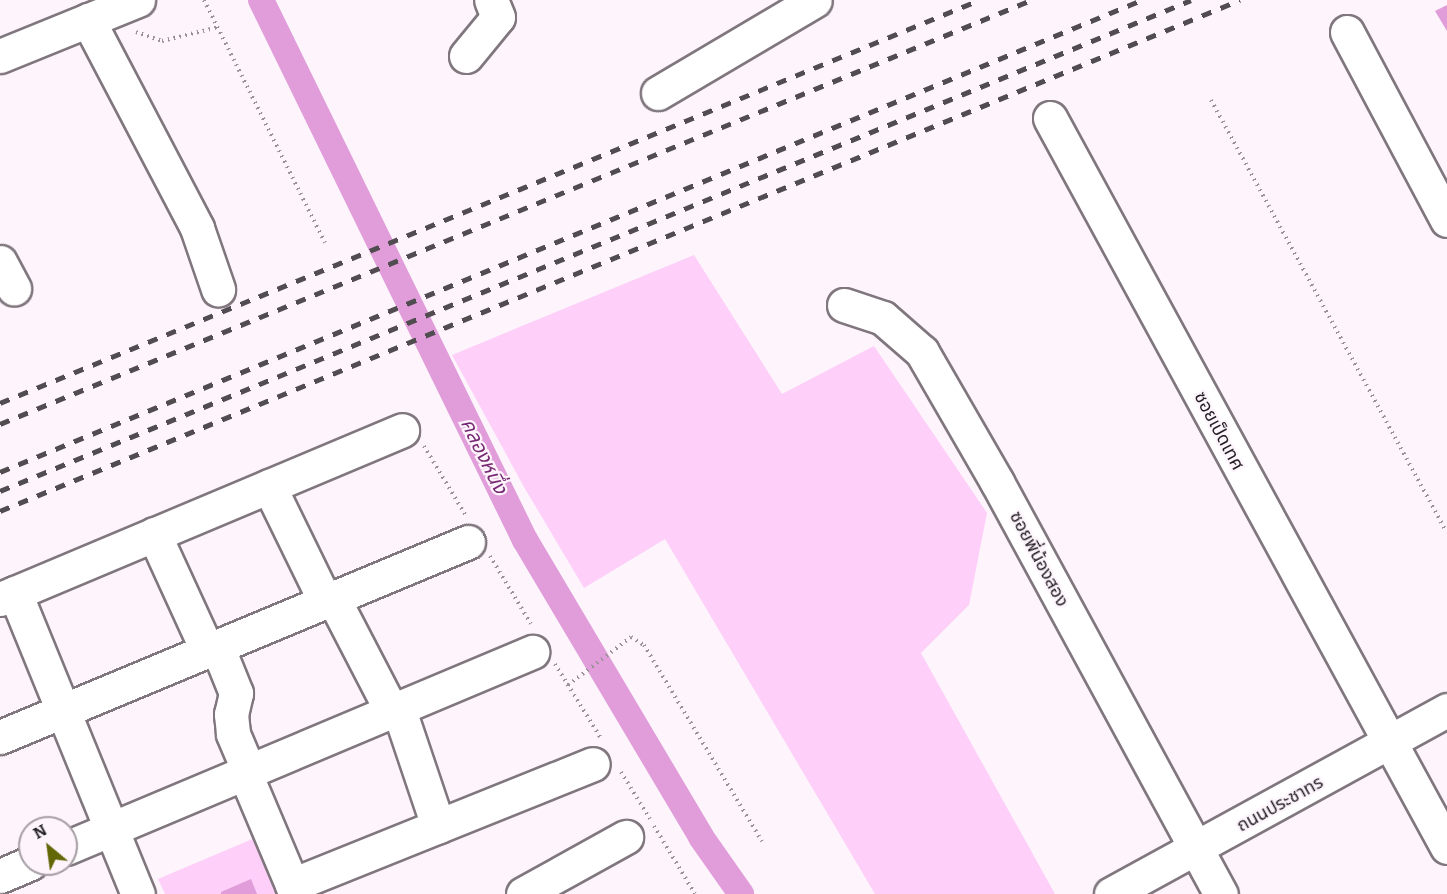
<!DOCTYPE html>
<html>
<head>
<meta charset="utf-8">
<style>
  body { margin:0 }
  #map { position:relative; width:1447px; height:894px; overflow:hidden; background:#fdf4fc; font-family:Bitter,"Noto Sans Thai",serif }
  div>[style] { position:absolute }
  .green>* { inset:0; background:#fecff9 }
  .water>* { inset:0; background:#e09dda }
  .canal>* { height:26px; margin:-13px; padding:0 13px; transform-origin:13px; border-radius:13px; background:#e09dda }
  .path>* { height:4px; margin-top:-2px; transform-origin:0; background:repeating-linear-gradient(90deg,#989297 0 1.5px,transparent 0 6px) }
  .roads { filter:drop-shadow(2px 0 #80777e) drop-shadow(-2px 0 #80777e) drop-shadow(0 2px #80777e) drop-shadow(0 -2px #80777e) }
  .minor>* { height:33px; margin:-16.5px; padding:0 16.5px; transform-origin:16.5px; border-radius:16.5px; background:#fff }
  .major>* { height:33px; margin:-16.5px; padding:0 16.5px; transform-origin:16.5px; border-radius:16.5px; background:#fff }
  .rail>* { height:4.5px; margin-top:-2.25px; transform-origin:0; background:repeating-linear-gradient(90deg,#504c50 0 10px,transparent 0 20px) }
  span { translate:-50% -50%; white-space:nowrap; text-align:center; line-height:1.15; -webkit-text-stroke:4.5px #fdf4fc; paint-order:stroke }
  .street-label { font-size:18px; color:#211e21 }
  .water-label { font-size:20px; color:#772a73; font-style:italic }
  .north { position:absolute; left:18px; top:816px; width:60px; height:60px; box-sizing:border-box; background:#fdf4fc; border:2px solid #a59ea4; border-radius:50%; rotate:331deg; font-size:16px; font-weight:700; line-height:24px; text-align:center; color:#211e21 }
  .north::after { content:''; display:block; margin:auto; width:21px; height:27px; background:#636706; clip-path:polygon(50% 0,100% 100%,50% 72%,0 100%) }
</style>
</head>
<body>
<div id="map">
  <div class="green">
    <i style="clip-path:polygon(694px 255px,782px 394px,874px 346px,987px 513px,969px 605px,921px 653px,1055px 894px,875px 894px,665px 539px,584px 588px,524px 487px,452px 355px)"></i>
    <i style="clip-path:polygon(257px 837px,282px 894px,165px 894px,158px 879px)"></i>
  </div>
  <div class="water">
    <i style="clip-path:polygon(1447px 5px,1447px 31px,1435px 11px)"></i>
    <i style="clip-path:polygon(251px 879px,257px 894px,221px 894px,221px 892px)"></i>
  </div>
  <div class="canal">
    <i style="left:261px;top:0;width:601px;rotate:63.95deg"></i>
    <i style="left:525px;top:540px;width:345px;rotate:59.3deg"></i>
    <i style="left:701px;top:837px;width:70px;rotate:54.9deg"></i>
  </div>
  <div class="path">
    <i style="left:204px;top:0;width:271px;rotate:63.5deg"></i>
    <i style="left:136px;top:32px;width:28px;rotate:19deg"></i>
    <i style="left:162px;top:41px;width:59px;rotate:-13.8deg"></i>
    <i style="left:1211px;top:100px;width:492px;rotate:61.4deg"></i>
    <i style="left:424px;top:446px;width:82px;rotate:59deg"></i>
    <i style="left:490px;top:556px;width:79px;rotate:58.9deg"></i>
    <i style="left:555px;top:664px;width:86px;rotate:58.3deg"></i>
    <i style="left:568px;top:685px;width:79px;rotate:-37.3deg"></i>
    <i style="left:631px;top:637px;width:15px;rotate:32deg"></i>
    <i style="left:644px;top:645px;width:229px;rotate:59deg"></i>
    <i style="left:621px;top:772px;width:55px;rotate:58.3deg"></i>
    <i style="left:654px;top:826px;width:79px;rotate:58.9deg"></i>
  </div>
  <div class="roads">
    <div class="minor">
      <i style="left:88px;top:20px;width:235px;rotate:62.3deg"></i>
      <i style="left:197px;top:228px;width:65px;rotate:71deg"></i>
      <i style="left:1347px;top:32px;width:213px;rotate:62deg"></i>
      <i style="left:466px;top:56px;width:50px;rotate:-50.6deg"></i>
      <i style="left:498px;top:17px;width:18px;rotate:-112deg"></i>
      <i style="left:658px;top:93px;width:182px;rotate:-30.6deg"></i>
      <i style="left:1050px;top:118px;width:830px;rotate:61.43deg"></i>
      <i style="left:0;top:262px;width:30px;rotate:62deg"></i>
      <i style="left:844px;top:305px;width:41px;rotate:18.4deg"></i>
      <i style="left:883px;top:318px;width:52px;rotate:41.1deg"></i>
      <i style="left:922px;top:352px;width:150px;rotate:60deg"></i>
      <i style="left:997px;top:482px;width:469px;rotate:61.5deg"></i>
      <i style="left:269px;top:486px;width:128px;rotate:64deg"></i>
      <i style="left:154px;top:534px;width:128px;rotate:65.4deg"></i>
      <i style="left:15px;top:593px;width:420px;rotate:-22.8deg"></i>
      <i style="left:333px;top:598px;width:126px;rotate:62.6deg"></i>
      <i style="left:0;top:599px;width:16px;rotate:-22deg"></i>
      <i style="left:15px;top:593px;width:325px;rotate:67.8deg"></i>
      <i style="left:217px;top:646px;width:51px;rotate:68deg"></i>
      <i style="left:236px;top:693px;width:22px;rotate:103deg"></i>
      <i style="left:231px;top:714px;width:20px;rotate:84deg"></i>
      <i style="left:233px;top:734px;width:38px;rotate:67deg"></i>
      <i style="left:398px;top:707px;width:126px;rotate:71.4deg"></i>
      <i style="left:0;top:737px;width:507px;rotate:-22.62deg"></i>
      <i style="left:244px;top:771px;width:134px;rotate:67.1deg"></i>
      <i style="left:66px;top:848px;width:506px;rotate:-22.81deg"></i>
      <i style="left:0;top:876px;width:33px;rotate:-23deg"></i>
      <i style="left:292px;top:885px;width:324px;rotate:-21.9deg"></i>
      <i style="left:523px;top:894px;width:118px;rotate:-29deg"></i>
      <i style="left:1111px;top:894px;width:383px;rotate:-28.7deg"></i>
    </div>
    <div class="major">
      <i style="left:0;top:56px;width:149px;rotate:-22.1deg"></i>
    </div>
  </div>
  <div class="rail">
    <i style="left:0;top:403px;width:1059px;rotate:-22.37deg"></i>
    <i style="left:0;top:424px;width:1115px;rotate:-22.35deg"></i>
    <i style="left:0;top:472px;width:1236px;rotate:-22.46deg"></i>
    <i style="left:0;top:491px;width:1288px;rotate:-22.4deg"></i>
    <i style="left:0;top:511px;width:1341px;rotate:-22.4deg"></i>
  </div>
  <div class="street-label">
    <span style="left:1219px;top:431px;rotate:62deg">ซอยเป็ดเทศ</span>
    <span style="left:1039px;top:559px;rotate:62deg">ซอยพี่น้องสอง</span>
    <span style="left:1280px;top:804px;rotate:-29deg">ถนนประชาทร</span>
  </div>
  <div class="water-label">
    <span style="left:484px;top:456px;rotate:64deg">คลองหนึ่ง</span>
  </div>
  <div class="north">N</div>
</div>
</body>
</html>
